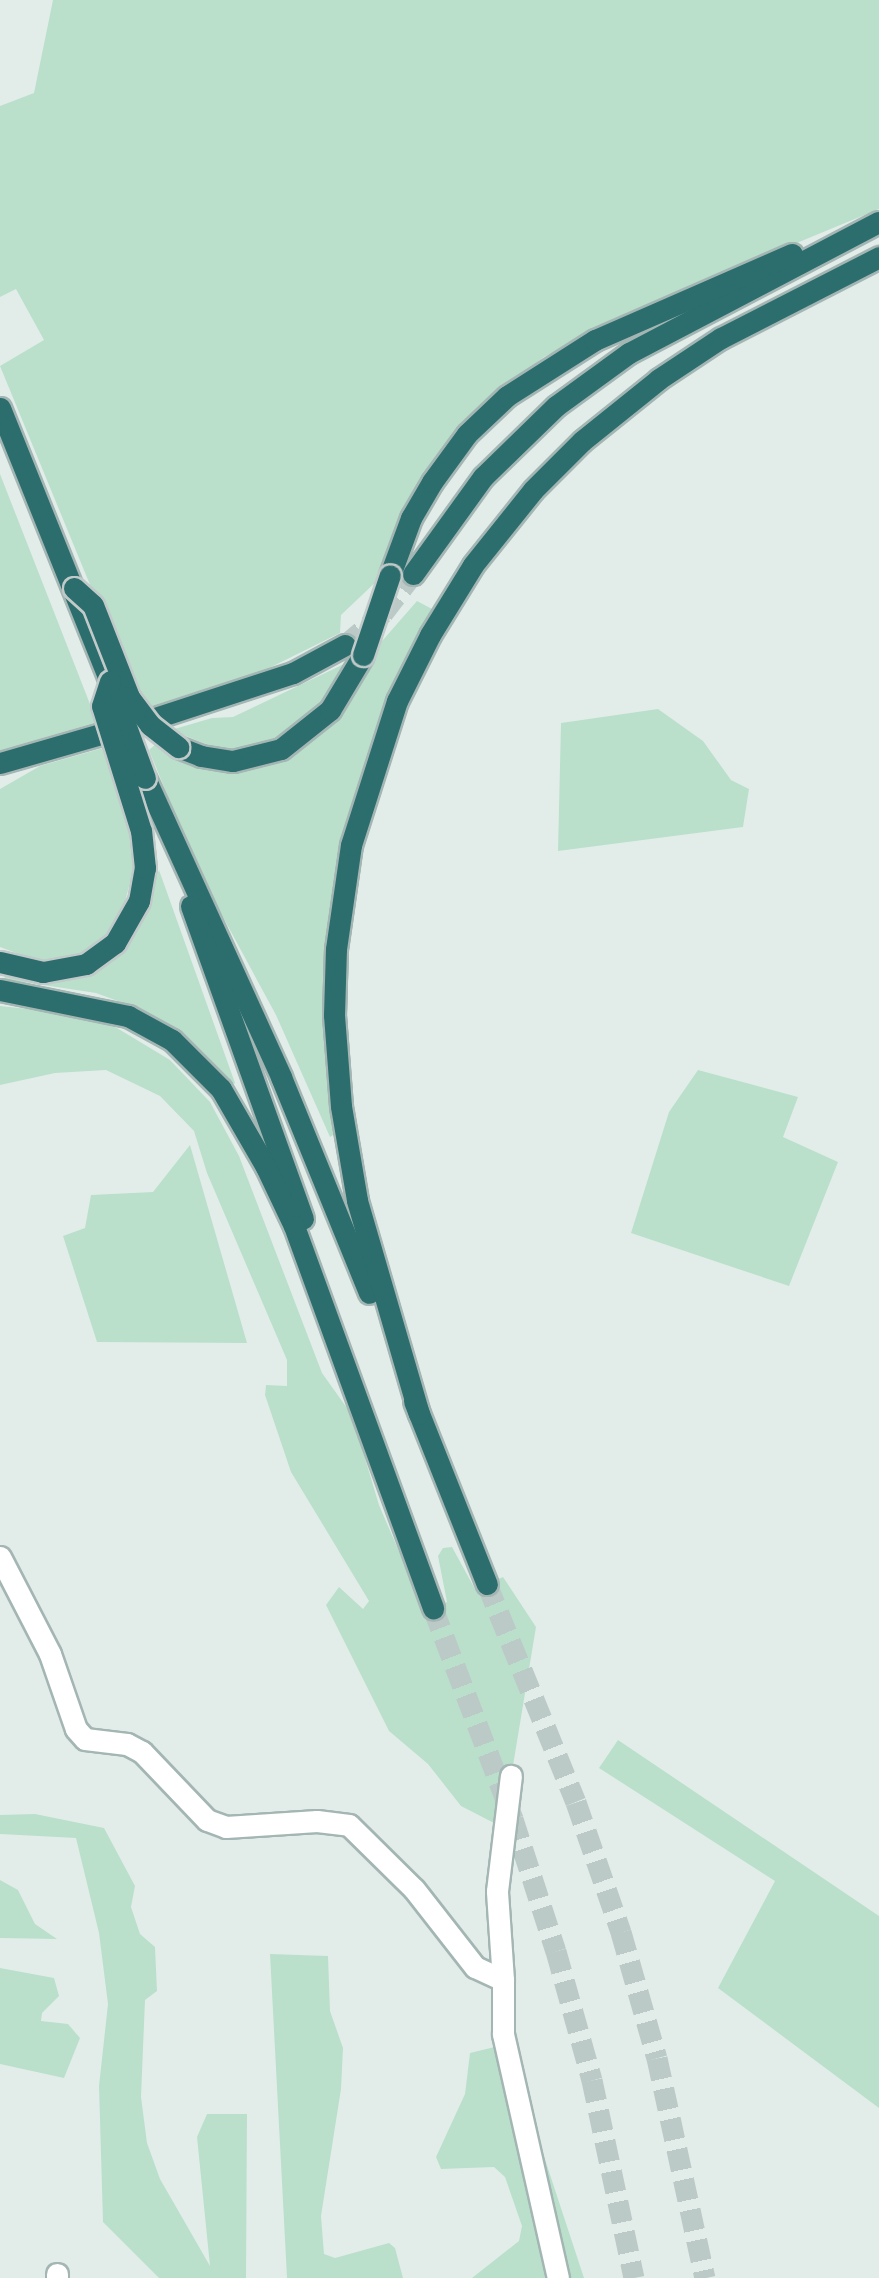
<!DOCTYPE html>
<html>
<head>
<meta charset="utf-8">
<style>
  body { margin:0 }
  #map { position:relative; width:879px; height:2278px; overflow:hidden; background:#e2edea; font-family:"Nunito Sans",sans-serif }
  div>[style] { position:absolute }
  .green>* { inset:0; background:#bae0cc }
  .highway-tunnel>* { height:21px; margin-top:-10.5px; transform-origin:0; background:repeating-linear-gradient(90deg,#bbcac7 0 21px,transparent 0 31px) }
  .roads { filter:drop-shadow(2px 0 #a4b6b3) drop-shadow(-2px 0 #a4b6b3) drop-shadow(0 2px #a4b6b3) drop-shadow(0 -2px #a4b6b3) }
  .minor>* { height:21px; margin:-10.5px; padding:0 10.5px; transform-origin:10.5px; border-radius:10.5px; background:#fff }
  .highway>* { height:21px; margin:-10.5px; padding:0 10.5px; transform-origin:10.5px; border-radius:10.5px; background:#2b6e6d }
  .bridges { filter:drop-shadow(2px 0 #c1cac9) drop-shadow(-2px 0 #c1cac9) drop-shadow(0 2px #c1cac9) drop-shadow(0 -2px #c1cac9) }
  .highway-bridge>* { height:21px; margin:-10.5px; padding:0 10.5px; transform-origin:10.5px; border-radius:10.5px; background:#2b6e6d }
  span { translate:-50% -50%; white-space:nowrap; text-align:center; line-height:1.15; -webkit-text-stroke:7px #f3f9f7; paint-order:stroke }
</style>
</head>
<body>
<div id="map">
  <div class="green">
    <i style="clip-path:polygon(53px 0,879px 0,879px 209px,637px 309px,544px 357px,505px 387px,379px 579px,341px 615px,340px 633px,265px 670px,146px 708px,130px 682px,0 366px,44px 340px,16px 289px,0 297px,0 106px,34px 93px)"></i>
    <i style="clip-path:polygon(0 474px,97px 722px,0 751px)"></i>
    <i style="clip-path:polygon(417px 601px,434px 610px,370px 747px,343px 841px,336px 1133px,330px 1137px,276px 1015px,198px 871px,149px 750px,157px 743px,200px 766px,229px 770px,256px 768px,290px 756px,337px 718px,376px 648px)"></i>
    <i style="clip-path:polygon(344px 664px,323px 703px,296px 729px,273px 741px,242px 749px,216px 748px,171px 730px,212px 718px,233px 717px)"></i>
    <i style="clip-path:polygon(658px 709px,703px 741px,731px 780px,749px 789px,743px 827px,558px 851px,561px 723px)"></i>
    <i style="clip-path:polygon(110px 746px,137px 856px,121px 917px,105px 938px,76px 957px,35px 960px,0 947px,0 789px,40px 766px)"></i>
    <i style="clip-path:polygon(159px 870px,235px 1083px,234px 1084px,185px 1036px,142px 1010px,96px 993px,4px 979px,7px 973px,57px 981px,85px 976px,105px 964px,139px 925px)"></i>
    <i style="clip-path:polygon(0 1006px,85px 1015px,117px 1028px,170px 1060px,210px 1102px,239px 1156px,322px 1373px,352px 1415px,379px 1505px,425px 1612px,447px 1602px,438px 1556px,443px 1548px,452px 1547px,475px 1589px,503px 1577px,536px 1627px,504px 1820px,496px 1824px,461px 1806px,428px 1764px,389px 1731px,326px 1605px,339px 1587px,363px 1609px,369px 1601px,291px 1472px,265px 1395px,266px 1385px,287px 1386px,287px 1360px,207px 1173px,194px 1131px,160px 1096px,106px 1070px,55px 1073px,0 1085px)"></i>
    <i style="clip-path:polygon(698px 1070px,798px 1097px,783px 1137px,838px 1162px,789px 1286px,631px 1233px,669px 1112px)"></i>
    <i style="clip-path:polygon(190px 1145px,247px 1343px,97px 1342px,63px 1236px,85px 1228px,91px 1195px,153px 1192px)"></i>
    <i style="clip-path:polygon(618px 1740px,879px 1916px,879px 2108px,718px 1988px,775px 1881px,599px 1768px)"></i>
    <i style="clip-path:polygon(35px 1814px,104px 1828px,135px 1886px,131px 1907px,140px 1934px,155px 1947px,157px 1991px,145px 2000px,141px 2097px,147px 2143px,160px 2179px,210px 2266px,197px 2137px,207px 2114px,247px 2114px,246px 2278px,159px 2278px,103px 2222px,99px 2086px,108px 2004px,99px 1933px,76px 1838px,0 1834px,0 1815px)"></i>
    <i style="clip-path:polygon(0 1880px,18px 1890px,35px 1924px,57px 1939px,0 1938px)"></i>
    <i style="clip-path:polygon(270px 1954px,328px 1956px,330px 2011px,343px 2048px,341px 2089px,321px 2216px,324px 2254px,335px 2258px,389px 2243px,395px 2248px,403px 2278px,287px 2278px)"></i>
    <i style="clip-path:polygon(0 1968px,54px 1978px,59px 1996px,42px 2013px,41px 2021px,68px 2024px,80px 2038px,64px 2078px,0 2064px)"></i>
    <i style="clip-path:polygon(507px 2044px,584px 2278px,472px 2278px,519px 2241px,522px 2226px,505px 2177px,494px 2167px,441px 2169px,436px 2157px,465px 2094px,470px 2053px)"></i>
  </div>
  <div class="highway-tunnel">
    <i style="left:345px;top:645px;width:50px;rotate:-40.1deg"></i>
    <i style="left:383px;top:613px;width:49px;rotate:-52.4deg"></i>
    <i style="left:487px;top:1584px;width:235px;rotate:67.8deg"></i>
    <i style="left:576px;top:1802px;width:138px;rotate:70.9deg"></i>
    <i style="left:621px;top:1932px;width:131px;rotate:74.1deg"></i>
    <i style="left:657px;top:2058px;width:225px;rotate:77.7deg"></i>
    <i style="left:433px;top:1608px;width:226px;rotate:69.2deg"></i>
    <i style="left:513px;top:1819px;width:139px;rotate:72deg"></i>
    <i style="left:556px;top:1951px;width:134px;rotate:74.4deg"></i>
    <i style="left:592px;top:2080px;width:202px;rotate:78deg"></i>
  </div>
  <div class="roads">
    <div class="minor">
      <i style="left:0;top:1557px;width:109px;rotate:62.7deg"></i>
      <i style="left:50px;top:1654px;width:79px;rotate:70.9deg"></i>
      <i style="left:76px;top:1729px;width:13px;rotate:48deg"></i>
      <i style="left:85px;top:1739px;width:42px;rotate:6.8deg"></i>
      <i style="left:127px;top:1744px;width:17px;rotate:28deg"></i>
      <i style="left:142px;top:1752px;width:94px;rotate:46.3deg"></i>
      <i style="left:207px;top:1820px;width:20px;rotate:20deg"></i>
      <i style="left:226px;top:1827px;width:91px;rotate:-3.8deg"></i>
      <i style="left:317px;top:1821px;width:32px;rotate:7deg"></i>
      <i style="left:349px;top:1825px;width:91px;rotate:44.6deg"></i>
      <i style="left:414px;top:1889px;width:99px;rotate:52deg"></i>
      <i style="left:475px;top:1967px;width:31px;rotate:25deg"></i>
      <i style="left:503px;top:1980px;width:54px;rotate:90deg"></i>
      <i style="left:503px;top:2034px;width:250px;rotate:77.3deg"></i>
      <i style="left:503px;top:1980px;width:89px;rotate:-93.9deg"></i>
      <i style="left:497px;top:1891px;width:116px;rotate:-83.1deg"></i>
      <i style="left:57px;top:2274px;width:4px;rotate:90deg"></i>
    </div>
    <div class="highway">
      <i style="left:0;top:408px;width:294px;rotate:68.1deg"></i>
      <i style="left:413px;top:574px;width:120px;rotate:-54.2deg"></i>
      <i style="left:483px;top:477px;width:102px;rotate:-44.2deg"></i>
      <i style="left:556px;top:406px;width:90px;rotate:-36deg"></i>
      <i style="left:629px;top:353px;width:282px;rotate:-27.7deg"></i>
      <i style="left:390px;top:575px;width:61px;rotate:-69.8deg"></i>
      <i style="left:411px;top:518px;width:42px;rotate:-59.7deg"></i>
      <i style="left:432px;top:482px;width:59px;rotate:-53.9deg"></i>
      <i style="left:467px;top:434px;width:55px;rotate:-43.5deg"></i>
      <i style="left:507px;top:396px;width:104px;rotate:-32.5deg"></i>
      <i style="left:595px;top:340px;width:215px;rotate:-23.6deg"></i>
      <i style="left:155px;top:718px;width:145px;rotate:-18.1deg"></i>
      <i style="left:293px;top:673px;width:59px;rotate:-28.3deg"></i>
      <i style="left:178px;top:747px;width:25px;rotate:21deg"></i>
      <i style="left:201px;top:756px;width:32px;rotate:9deg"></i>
      <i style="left:233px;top:761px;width:49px;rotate:-14deg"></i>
      <i style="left:281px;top:749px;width:63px;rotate:-38.5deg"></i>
      <i style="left:330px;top:710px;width:64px;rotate:-59deg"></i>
      <i style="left:0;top:763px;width:108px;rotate:-16.1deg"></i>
      <i style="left:145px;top:778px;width:328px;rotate:65.5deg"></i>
      <i style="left:281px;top:1077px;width:233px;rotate:67.8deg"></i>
      <i style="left:191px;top:906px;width:332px;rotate:70.3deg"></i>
      <i style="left:0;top:990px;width:131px;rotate:11.5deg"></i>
      <i style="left:128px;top:1016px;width:50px;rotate:28.6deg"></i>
      <i style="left:172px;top:1040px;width:69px;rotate:45deg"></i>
      <i style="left:221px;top:1089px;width:90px;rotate:60deg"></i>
      <i style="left:266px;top:1167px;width:65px;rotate:64.6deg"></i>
      <i style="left:294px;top:1226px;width:407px;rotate:70deg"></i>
      <i style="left:414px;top:1401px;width:197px;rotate:68.3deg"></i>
      <i style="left:419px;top:1414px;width:223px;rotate:-106.2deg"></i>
      <i style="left:357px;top:1200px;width:95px;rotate:-99.7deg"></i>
      <i style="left:341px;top:1106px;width:91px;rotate:-94.4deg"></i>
      <i style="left:334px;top:1015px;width:66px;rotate:-88.3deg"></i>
      <i style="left:336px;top:949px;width:105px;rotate:-81.8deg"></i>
      <i style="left:351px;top:845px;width:151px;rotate:-72.3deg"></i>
      <i style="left:397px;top:701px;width:74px;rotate:-63.4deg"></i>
      <i style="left:430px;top:635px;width:82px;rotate:-58.4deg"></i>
      <i style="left:473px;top:565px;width:96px;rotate:-51.3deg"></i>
      <i style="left:533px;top:490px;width:69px;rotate:-45deg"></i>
      <i style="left:582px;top:441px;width:99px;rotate:-38.8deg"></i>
      <i style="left:659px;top:379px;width:74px;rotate:-33.5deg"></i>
      <i style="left:721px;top:338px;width:178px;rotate:-27.1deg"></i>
    </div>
  </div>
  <div class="bridges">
    <div class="highway-bridge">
      <i style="left:74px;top:588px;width:25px;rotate:42deg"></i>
      <i style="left:93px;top:605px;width:99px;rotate:68.6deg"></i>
      <i style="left:129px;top:697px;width:35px;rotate:53deg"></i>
      <i style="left:150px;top:725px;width:36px;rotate:38deg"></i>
      <i style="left:363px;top:655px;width:84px;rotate:-71.4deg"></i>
      <i style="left:110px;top:683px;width:101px;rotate:69.8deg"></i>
      <i style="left:0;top:962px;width:44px;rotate:13.1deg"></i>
      <i style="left:43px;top:972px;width:44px;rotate:-10.5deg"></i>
      <i style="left:86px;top:964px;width:36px;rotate:-36deg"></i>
      <i style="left:115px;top:943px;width:48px;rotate:-60.3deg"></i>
      <i style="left:139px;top:901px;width:34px;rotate:-80deg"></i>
      <i style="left:145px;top:868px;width:37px;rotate:-96deg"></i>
      <i style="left:141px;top:831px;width:131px;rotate:-107.3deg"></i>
      <i style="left:102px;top:706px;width:26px;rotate:-72deg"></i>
    </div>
  </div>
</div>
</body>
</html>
